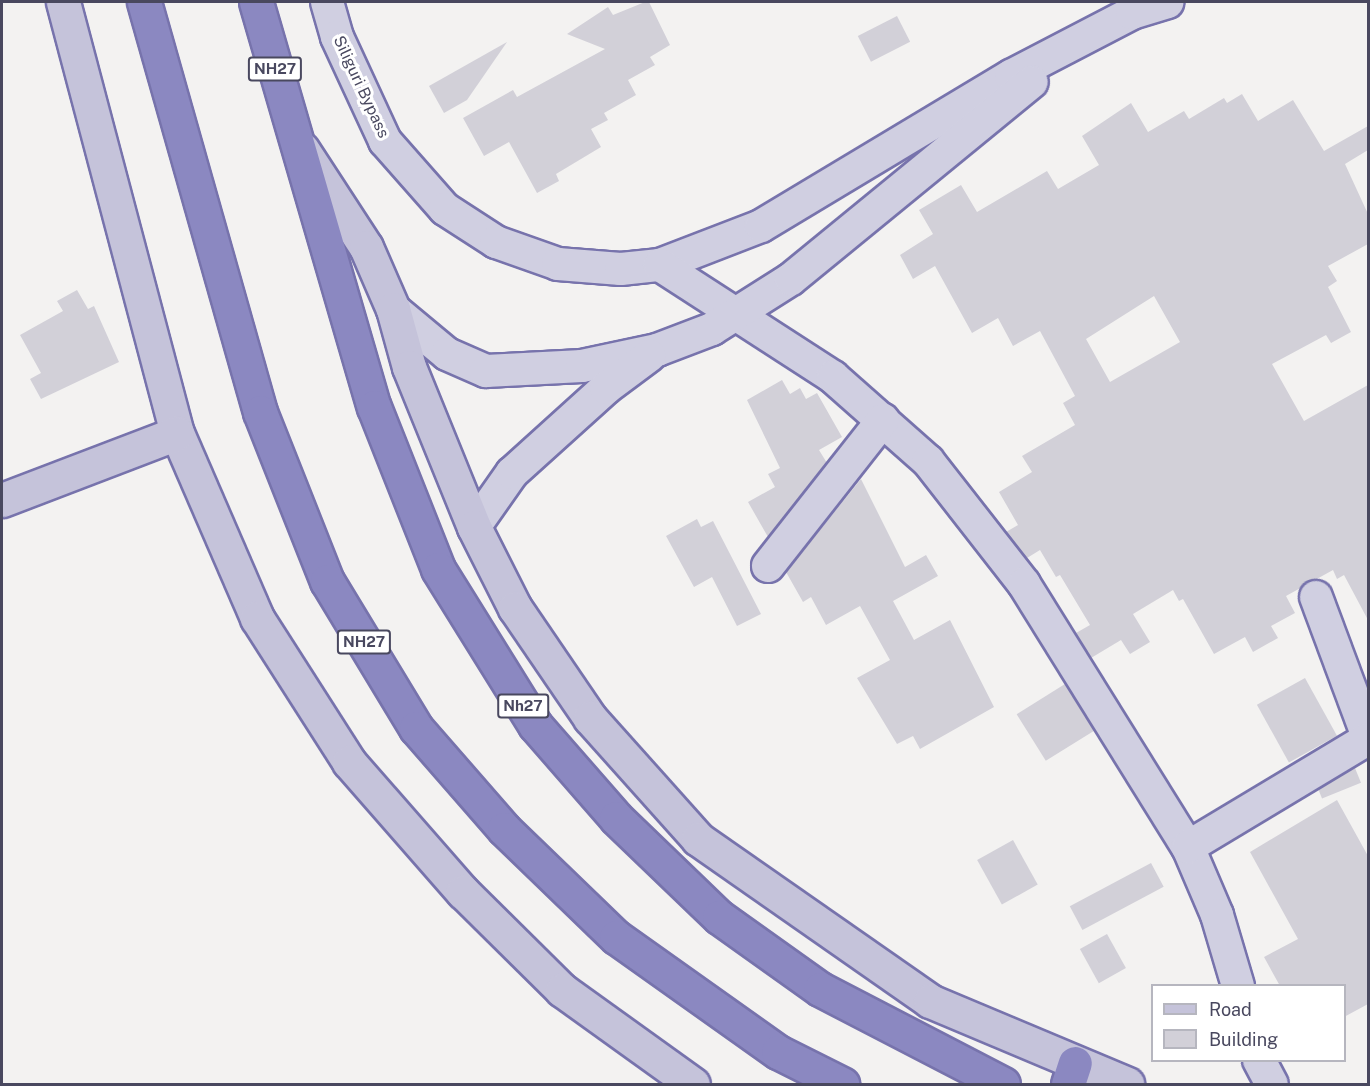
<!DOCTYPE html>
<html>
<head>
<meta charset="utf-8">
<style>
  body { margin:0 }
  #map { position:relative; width:1370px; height:1086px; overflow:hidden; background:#f3f2f1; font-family:"Public Sans",sans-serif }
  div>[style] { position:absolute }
  .building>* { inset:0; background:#d2d0d8; transform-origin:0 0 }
  .roads { filter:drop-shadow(2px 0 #7773ac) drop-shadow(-2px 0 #7773ac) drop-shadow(0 2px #7773ac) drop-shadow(0 -2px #7773ac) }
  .street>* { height:32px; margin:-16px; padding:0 16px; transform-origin:16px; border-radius:16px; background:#d0cfe1 }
  .secondary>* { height:33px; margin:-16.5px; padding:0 16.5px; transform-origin:16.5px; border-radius:16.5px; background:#c5c3da }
  .highway>* { height:33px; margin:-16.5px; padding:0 16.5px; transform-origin:16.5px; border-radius:16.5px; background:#8b88c1 }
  span { translate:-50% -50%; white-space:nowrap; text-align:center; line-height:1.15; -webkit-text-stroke:6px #fff; paint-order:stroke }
  .shield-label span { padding:2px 4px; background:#fff; border:2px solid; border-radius:4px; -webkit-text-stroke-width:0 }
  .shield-label { font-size:15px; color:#49485f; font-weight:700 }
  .street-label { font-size:16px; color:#49485f }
  .frame { position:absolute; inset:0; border:3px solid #49485f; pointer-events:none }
  .legend { position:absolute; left:1151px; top:984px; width:195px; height:78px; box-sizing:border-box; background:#fff; border:2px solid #b6b6bf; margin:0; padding:8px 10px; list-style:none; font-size:18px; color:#49485f }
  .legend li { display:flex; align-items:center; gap:12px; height:30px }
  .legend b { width:30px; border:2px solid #b6b6bf }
</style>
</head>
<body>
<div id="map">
  <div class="building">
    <i style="clip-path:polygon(645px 2px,649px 2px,670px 45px,650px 57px,655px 65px,628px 80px,636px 95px,604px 113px,608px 120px,591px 129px,601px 147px,556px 174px,559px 181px,537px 193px,509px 142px,484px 156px,463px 118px,513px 90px,517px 97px,605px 49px,567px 34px,608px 7px,613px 15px)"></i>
    <i style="left:897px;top:16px;width:29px;height:44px;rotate:63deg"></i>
    <i style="clip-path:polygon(507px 42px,467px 100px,444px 113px,429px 86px)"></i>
    <i style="clip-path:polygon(evenodd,1242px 94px,1258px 121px,1293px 100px,1324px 151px,1368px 126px,1368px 150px,1345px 164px,1368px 214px,1368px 244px,1328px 266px,1337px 281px,1328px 287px,1351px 332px,1331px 343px,1326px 335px,1272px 364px,1304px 421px,1368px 385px,1368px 620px,1344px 575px,1337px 579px,1333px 570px,1286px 596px,1295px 613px,1271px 626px,1278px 638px,1253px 652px,1245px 637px,1214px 654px,1183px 599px,1179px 601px,1173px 590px,1133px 614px,1150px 642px,1130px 654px,1121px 640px,1091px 658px,1076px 633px,1090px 625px,1060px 575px,1056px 577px,1040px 550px,1027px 558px,1006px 532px,1018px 525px,999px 492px,1032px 472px,1022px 456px,1075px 425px,1063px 403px,1075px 396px,1040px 331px,1013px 346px,998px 318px,972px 333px,935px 266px,913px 279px,900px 255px,933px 234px,919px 210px,961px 185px,977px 212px,1047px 171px,1058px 189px,1099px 165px,1082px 136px,1131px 103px,1148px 132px,1184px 111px,1189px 119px,1224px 98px,1227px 103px,1242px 94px,1154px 296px,1180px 342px,1110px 382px,1086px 339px,1154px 296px)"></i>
    <i style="clip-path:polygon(77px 290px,88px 309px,94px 306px,119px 362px,41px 399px,30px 379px,41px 373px,20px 335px,63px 311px,57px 301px)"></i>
    <i style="clip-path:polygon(782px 380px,790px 394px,800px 388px,806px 399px,817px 393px,842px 437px,819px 450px,827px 463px,768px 537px,748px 502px,775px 487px,768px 474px,780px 468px,747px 400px)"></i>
    <i style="clip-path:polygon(861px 479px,905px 567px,926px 555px,938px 576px,893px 601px,914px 640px,950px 620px,994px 707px,920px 749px,913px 736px,897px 744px,857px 678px,890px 660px,860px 606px,826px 625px,811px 597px,803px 602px,786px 572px)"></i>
    <i style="clip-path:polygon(697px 519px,701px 527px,713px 521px,761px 614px,737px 626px,712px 577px,694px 587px,666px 536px)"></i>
    <i style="left:1305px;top:678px;width:66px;height:55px;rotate:61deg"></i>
    <i style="left:1065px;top:684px;width:55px;height:57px;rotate:58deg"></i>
    <i style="left:1355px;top:768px;width:16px;height:42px;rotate:68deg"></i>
    <i style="clip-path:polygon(1337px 800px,1368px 856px,1368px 1004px,1344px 1017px,1344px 986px,1280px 986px,1264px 957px,1298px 939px,1250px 852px)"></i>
    <i style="left:1013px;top:840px;width:51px;height:41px;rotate:61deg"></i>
    <i style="left:1151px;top:863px;width:27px;height:92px;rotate:62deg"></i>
    <i style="left:1107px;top:934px;width:39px;height:31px;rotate:61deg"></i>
  </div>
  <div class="roads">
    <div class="street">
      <i style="left:327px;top:2px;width:36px;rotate:74deg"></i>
      <i style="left:337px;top:37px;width:115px;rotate:65.2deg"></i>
      <i style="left:385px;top:141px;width:91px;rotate:48.6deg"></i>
      <i style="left:445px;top:209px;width:61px;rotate:32.9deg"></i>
      <i style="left:496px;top:242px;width:66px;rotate:19.5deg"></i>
      <i style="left:558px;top:264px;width:63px;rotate:4.5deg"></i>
      <i style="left:621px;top:269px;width:39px;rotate:-6deg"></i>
      <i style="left:660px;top:265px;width:108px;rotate:-21.1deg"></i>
      <i style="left:761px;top:226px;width:292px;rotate:-31deg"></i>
      <i style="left:1011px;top:76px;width:136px;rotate:-27.5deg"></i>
      <i style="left:1132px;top:13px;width:37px;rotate:-17deg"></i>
      <i style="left:660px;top:265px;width:206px;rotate:32.9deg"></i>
      <i style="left:833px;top:377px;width:127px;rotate:41.5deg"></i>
      <i style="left:928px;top:461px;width:156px;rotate:52deg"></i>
      <i style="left:1024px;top:584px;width:310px;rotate:58.1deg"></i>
      <i style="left:1188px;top:847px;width:74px;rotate:66.9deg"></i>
      <i style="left:1217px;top:915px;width:74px;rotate:73.5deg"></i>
      <i style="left:393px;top:309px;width:70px;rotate:39.8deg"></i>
      <i style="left:447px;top:354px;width:43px;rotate:23.6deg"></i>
      <i style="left:486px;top:371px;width:96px;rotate:-3deg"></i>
      <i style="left:582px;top:366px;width:77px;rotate:-12deg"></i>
      <i style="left:657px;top:350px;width:59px;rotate:-20.9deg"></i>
      <i style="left:712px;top:329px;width:93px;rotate:-32.3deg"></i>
      <i style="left:791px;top:279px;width:311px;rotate:-39.3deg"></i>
      <i style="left:474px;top:527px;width:66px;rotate:-54.9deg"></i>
      <i style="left:512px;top:473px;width:127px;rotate:-42.1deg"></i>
      <i style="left:606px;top:388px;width:54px;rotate:-36.7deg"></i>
      <i style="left:768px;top:566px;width:186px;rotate:-51.8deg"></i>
      <i style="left:1316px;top:597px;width:149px;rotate:69.6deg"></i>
      <i style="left:1188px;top:847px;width:210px;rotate:-31deg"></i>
      <i style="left:1259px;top:1060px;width:27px;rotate:62deg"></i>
    </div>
    <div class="secondary">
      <i style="left:63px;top:2px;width:446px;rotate:75.2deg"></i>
      <i style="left:177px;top:433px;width:202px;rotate:66.6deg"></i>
      <i style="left:257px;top:618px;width:171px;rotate:57.4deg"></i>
      <i style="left:349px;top:762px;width:173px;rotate:48.8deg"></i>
      <i style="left:463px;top:892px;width:139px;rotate:44.7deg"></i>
      <i style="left:562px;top:990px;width:161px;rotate:35.7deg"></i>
      <i style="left:302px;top:149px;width:117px;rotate:56.9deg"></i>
      <i style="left:366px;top:247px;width:68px;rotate:66.5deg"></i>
      <i style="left:393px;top:309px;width:60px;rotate:74.6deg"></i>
      <i style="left:409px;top:367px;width:173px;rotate:67.9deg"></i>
      <i style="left:474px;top:527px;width:91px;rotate:63.2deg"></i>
      <i style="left:515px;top:608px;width:133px;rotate:55.7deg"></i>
      <i style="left:590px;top:718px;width:162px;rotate:48.2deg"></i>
      <i style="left:698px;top:839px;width:283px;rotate:34.9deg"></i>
      <i style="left:930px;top:1001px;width:214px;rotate:22.8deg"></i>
      <i style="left:2px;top:500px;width:187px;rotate:-20.9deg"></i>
    </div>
    <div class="highway">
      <i style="left:144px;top:2px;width:426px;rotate:74.2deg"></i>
      <i style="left:260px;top:412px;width:182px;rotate:68.4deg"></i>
      <i style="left:327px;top:581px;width:172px;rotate:58.8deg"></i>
      <i style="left:416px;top:728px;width:134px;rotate:48.9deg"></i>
      <i style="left:504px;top:829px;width:156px;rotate:44deg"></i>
      <i style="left:616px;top:937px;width:199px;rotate:35.4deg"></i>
      <i style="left:778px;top:1052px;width:72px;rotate:26.6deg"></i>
      <i style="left:256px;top:2px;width:422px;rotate:73.8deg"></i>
      <i style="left:374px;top:407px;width:174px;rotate:68.4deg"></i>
      <i style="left:438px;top:569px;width:184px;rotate:58.1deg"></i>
      <i style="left:535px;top:725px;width:123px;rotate:48.9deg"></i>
      <i style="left:616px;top:818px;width:143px;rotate:43.9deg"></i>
      <i style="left:719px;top:917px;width:124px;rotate:35.5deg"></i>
      <i style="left:820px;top:989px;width:206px;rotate:27.4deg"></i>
      <i style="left:1068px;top:1084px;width:22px;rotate:-72deg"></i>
    </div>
  </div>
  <div class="shield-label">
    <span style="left:275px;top:69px">NH27</span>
    <span style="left:364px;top:642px">NH27</span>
    <span style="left:523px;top:706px">Nh27</span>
  </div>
  <div class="street-label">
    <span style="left:361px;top:87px;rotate:65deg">Siliguri Bypass</span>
  </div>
  <div class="frame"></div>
  <ul class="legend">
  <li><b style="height:8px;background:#c5c3da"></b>Road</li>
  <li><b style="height:16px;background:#d2d0d8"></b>Building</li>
  </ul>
</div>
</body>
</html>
